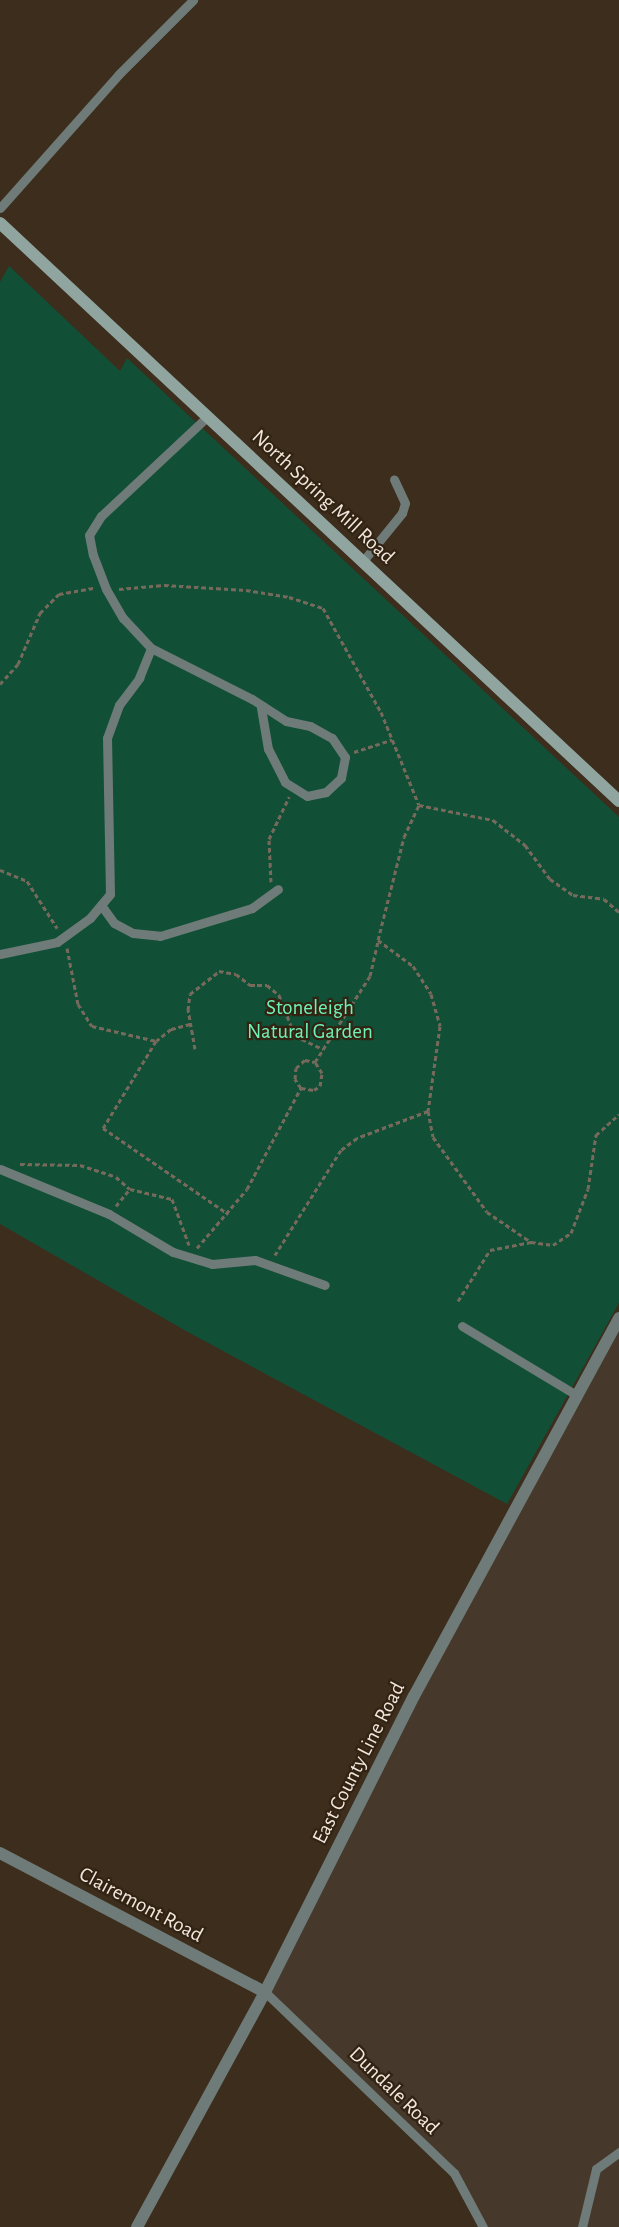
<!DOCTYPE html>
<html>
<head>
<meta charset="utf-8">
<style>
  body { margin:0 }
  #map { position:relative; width:619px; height:2227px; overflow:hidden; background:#3c2d1d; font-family:"Alegreya Sans",sans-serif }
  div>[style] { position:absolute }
  .education>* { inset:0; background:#46392b }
  .green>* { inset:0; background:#115036 }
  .path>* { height:3px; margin-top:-1.5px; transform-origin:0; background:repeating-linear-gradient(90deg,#776a5c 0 4.5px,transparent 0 7.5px) }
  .service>* { height:9px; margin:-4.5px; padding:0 4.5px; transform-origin:4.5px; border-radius:4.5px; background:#6f7b78 }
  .minor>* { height:12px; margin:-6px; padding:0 6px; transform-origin:6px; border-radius:6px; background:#6f7b78 }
  .tertiary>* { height:12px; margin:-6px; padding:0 6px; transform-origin:6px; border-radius:6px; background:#6f7b78 }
  .secondary>* { height:12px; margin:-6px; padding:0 6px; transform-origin:6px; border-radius:6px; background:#91a5a0 }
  span { translate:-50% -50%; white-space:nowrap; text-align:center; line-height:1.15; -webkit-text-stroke:4.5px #322313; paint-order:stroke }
  .street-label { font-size:21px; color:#f1e7dd }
  .park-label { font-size:21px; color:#6ff2b6 }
</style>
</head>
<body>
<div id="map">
  <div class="education">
    <i style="clip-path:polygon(619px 1318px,619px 2227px,483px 2227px,454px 2173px,265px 1992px)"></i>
  </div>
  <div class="green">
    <i style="clip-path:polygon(9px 266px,120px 371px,127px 358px,619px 817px,619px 1303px,507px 1504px,186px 1331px,0 1224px,0 282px)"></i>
  </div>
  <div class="path">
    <i style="left:119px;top:589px;width:45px;rotate:-5.1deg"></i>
    <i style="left:164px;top:585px;width:82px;rotate:3.5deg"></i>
    <i style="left:246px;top:590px;width:44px;rotate:9.2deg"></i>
    <i style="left:289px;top:597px;width:36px;rotate:18deg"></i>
    <i style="left:323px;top:608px;width:119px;rotate:60.9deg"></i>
    <i style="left:381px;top:712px;width:100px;rotate:67.8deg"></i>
    <i style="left:419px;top:805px;width:76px;rotate:11.5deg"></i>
    <i style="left:493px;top:820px;width:41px;rotate:38deg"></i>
    <i style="left:525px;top:845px;width:42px;rotate:53.7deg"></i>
    <i style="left:550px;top:879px;width:28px;rotate:35deg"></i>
    <i style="left:573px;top:895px;width:31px;rotate:7deg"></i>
    <i style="left:604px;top:899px;width:20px;rotate:41deg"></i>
    <i style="left:0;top:684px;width:27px;rotate:-48deg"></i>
    <i style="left:18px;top:664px;width:56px;rotate:-66.7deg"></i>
    <i style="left:40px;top:613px;width:27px;rotate:-45deg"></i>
    <i style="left:59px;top:594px;width:36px;rotate:-10deg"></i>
    <i style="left:354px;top:752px;width:40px;rotate:-18deg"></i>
    <i style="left:0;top:870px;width:29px;rotate:22deg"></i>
    <i style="left:27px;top:881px;width:56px;rotate:57.4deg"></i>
    <i style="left:271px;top:882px;width:43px;rotate:-92.7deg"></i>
    <i style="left:269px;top:839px;width:47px;rotate:-64.5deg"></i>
    <i style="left:378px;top:940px;width:106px;rotate:-75.8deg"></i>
    <i style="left:404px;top:837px;width:35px;rotate:-65deg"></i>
    <i style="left:67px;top:948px;width:57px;rotate:78.9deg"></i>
    <i style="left:78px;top:1004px;width:26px;rotate:58deg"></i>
    <i style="left:92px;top:1026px;width:66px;rotate:13.2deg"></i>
    <i style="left:190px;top:1024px;width:20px;rotate:165deg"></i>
    <i style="left:171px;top:1029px;width:19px;rotate:141deg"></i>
    <i style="left:156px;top:1041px;width:102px;rotate:121.3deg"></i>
    <i style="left:103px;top:1128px;width:152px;rotate:34.5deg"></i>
    <i style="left:195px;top:1049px;width:40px;rotate:-100deg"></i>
    <i style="left:188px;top:1010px;width:16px;rotate:-83deg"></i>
    <i style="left:190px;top:994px;width:37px;rotate:-38deg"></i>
    <i style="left:219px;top:971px;width:17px;rotate:10deg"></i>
    <i style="left:236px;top:974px;width:18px;rotate:38deg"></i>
    <i style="left:250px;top:985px;width:17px"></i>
    <i style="left:267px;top:985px;width:16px;rotate:40deg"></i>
    <i style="left:279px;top:995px;width:44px;rotate:68.7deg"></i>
    <i style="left:295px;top:1036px;width:31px;rotate:25deg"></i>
    <i style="left:301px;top:1088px;width:11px;rotate:-124deg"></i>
    <i style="left:295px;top:1079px;width:11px;rotate:-85deg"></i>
    <i style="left:296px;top:1068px;width:12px;rotate:-42deg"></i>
    <i style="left:305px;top:1060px;width:10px;rotate:11deg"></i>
    <i style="left:428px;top:1111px;width:26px;rotate:79deg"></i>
    <i style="left:433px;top:1137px;width:92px;rotate:54.2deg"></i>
    <i style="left:487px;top:1212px;width:53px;rotate:34.3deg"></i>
    <i style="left:20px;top:1164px;width:60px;rotate:1deg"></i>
    <i style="left:80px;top:1165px;width:38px;rotate:18deg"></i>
    <i style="left:116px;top:1177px;width:18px;rotate:41deg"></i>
    <i style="left:130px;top:1189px;width:43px;rotate:13.4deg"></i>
    <i style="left:172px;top:1199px;width:49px;rotate:69.7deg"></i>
    <i style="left:116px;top:1206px;width:22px;rotate:-51deg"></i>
    <i style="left:197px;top:1248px;width:77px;rotate:-49.7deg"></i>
    <i style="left:247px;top:1189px;width:115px;rotate:-61.9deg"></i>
    <i style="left:301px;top:1088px;width:13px;rotate:9deg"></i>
    <i style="left:314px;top:1090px;width:7px;rotate:-34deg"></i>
    <i style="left:320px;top:1086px;width:13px;rotate:-81deg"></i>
    <i style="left:322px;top:1073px;width:13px;rotate:-122deg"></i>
    <i style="left:315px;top:1062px;width:102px;rotate:-57.4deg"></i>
    <i style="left:370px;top:976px;width:37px;rotate:-77deg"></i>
    <i style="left:378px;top:940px;width:44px;rotate:36.6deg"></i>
    <i style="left:413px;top:966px;width:33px;rotate:57deg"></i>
    <i style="left:431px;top:994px;width:33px;rotate:74deg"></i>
    <i style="left:440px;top:1026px;width:86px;rotate:98deg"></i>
    <i style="left:428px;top:1111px;width:76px;rotate:159.2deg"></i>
    <i style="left:357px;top:1138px;width:20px;rotate:143deg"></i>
    <i style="left:341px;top:1150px;width:124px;rotate:122.2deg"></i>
    <i style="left:458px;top:1301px;width:60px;rotate:-57.9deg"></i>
    <i style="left:490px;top:1250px;width:42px;rotate:-11deg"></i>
    <i style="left:531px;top:1242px;width:22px;rotate:8deg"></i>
    <i style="left:553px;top:1245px;width:22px;rotate:-34deg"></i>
    <i style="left:571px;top:1233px;width:47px;rotate:-68.9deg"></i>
    <i style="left:588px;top:1189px;width:55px;rotate:-81.6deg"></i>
    <i style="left:596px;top:1135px;width:31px;rotate:-42deg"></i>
  </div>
  <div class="service">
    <i style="left:0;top:208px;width:179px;rotate:-48.4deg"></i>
    <i style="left:119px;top:74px;width:105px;rotate:-45deg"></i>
    <i style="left:208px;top:416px;width:146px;rotate:136.9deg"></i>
    <i style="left:101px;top:516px;width:22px;rotate:122deg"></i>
    <i style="left:89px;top:535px;width:20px;rotate:79deg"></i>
    <i style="left:93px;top:555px;width:36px;rotate:69deg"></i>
    <i style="left:106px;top:589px;width:34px;rotate:60deg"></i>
    <i style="left:123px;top:618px;width:41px;rotate:47deg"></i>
    <i style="left:151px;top:648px;width:113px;rotate:26.8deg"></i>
    <i style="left:252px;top:699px;width:40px;rotate:32.9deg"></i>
    <i style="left:286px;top:721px;width:25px;rotate:12deg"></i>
    <i style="left:310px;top:726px;width:25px;rotate:29deg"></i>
    <i style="left:332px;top:738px;width:23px;rotate:56deg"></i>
    <i style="left:345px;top:757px;width:21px;rotate:101deg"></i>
    <i style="left:341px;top:778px;width:21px;rotate:137deg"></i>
    <i style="left:326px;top:792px;width:19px;rotate:168deg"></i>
    <i style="left:307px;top:796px;width:26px;rotate:-148deg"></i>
    <i style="left:285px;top:782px;width:37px;rotate:-117deg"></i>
    <i style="left:268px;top:749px;width:42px;rotate:-99.7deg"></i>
    <i style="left:363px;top:561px;width:62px;rotate:-50.9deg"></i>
    <i style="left:402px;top:513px;width:10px;rotate:-73deg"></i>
    <i style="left:405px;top:503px;width:26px;rotate:-115deg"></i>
    <i style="left:101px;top:905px;width:22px;rotate:54deg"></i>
    <i style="left:114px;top:923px;width:21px;rotate:28deg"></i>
    <i style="left:133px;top:933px;width:27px;rotate:6deg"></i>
    <i style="left:160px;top:936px;width:96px;rotate:-16.9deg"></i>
    <i style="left:252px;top:908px;width:32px;rotate:-36deg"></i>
    <i style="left:0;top:954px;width:58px;rotate:-11.9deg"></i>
    <i style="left:57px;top:942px;width:41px;rotate:-36deg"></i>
    <i style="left:90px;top:918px;width:31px;rotate:-50deg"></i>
    <i style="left:110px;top:894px;width:156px;rotate:-91.1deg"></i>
    <i style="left:107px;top:738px;width:35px;rotate:-70deg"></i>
    <i style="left:119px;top:705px;width:34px;rotate:-53deg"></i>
    <i style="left:139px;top:678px;width:32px;rotate:-68deg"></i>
    <i style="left:0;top:1169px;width:118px;rotate:22.4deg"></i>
    <i style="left:109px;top:1214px;width:74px;rotate:30.7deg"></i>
    <i style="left:173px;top:1252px;width:41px;rotate:17.1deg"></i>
    <i style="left:212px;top:1264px;width:43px;rotate:-5.3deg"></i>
    <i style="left:255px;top:1260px;width:74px;rotate:19.7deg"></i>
    <i style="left:462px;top:1326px;width:135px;rotate:31.1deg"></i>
    <i style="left:265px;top:1992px;width:262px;rotate:43.8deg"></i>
    <i style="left:454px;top:2173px;width:61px;rotate:61.8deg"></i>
    <i style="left:582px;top:2227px;width:60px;rotate:-76.4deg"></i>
    <i style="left:596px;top:2169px;width:29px;rotate:-36deg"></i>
  </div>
  <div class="minor">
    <i style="left:0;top:1853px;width:299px;rotate:27.7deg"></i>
  </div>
  <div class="tertiary">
    <i style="left:137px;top:2227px;width:268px;rotate:-61.4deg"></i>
    <i style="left:265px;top:1992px;width:331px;rotate:-63.3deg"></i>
    <i style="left:414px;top:1696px;width:430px;rotate:-61.5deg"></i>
  </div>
  <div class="secondary">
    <i style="left:0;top:223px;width:847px;rotate:43.04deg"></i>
  </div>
  <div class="street-label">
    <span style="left:323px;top:497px;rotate:43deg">North Spring Mill Road</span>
    <span style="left:359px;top:1763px;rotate:-63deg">East County Line Road</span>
    <span style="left:141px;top:1905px;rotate:28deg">Clairemont Road</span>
    <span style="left:394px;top:2091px;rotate:44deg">Dundale Road</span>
  </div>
  <div class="park-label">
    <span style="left:310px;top:1020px">Stoneleigh<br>Natural Garden</span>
  </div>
</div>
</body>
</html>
